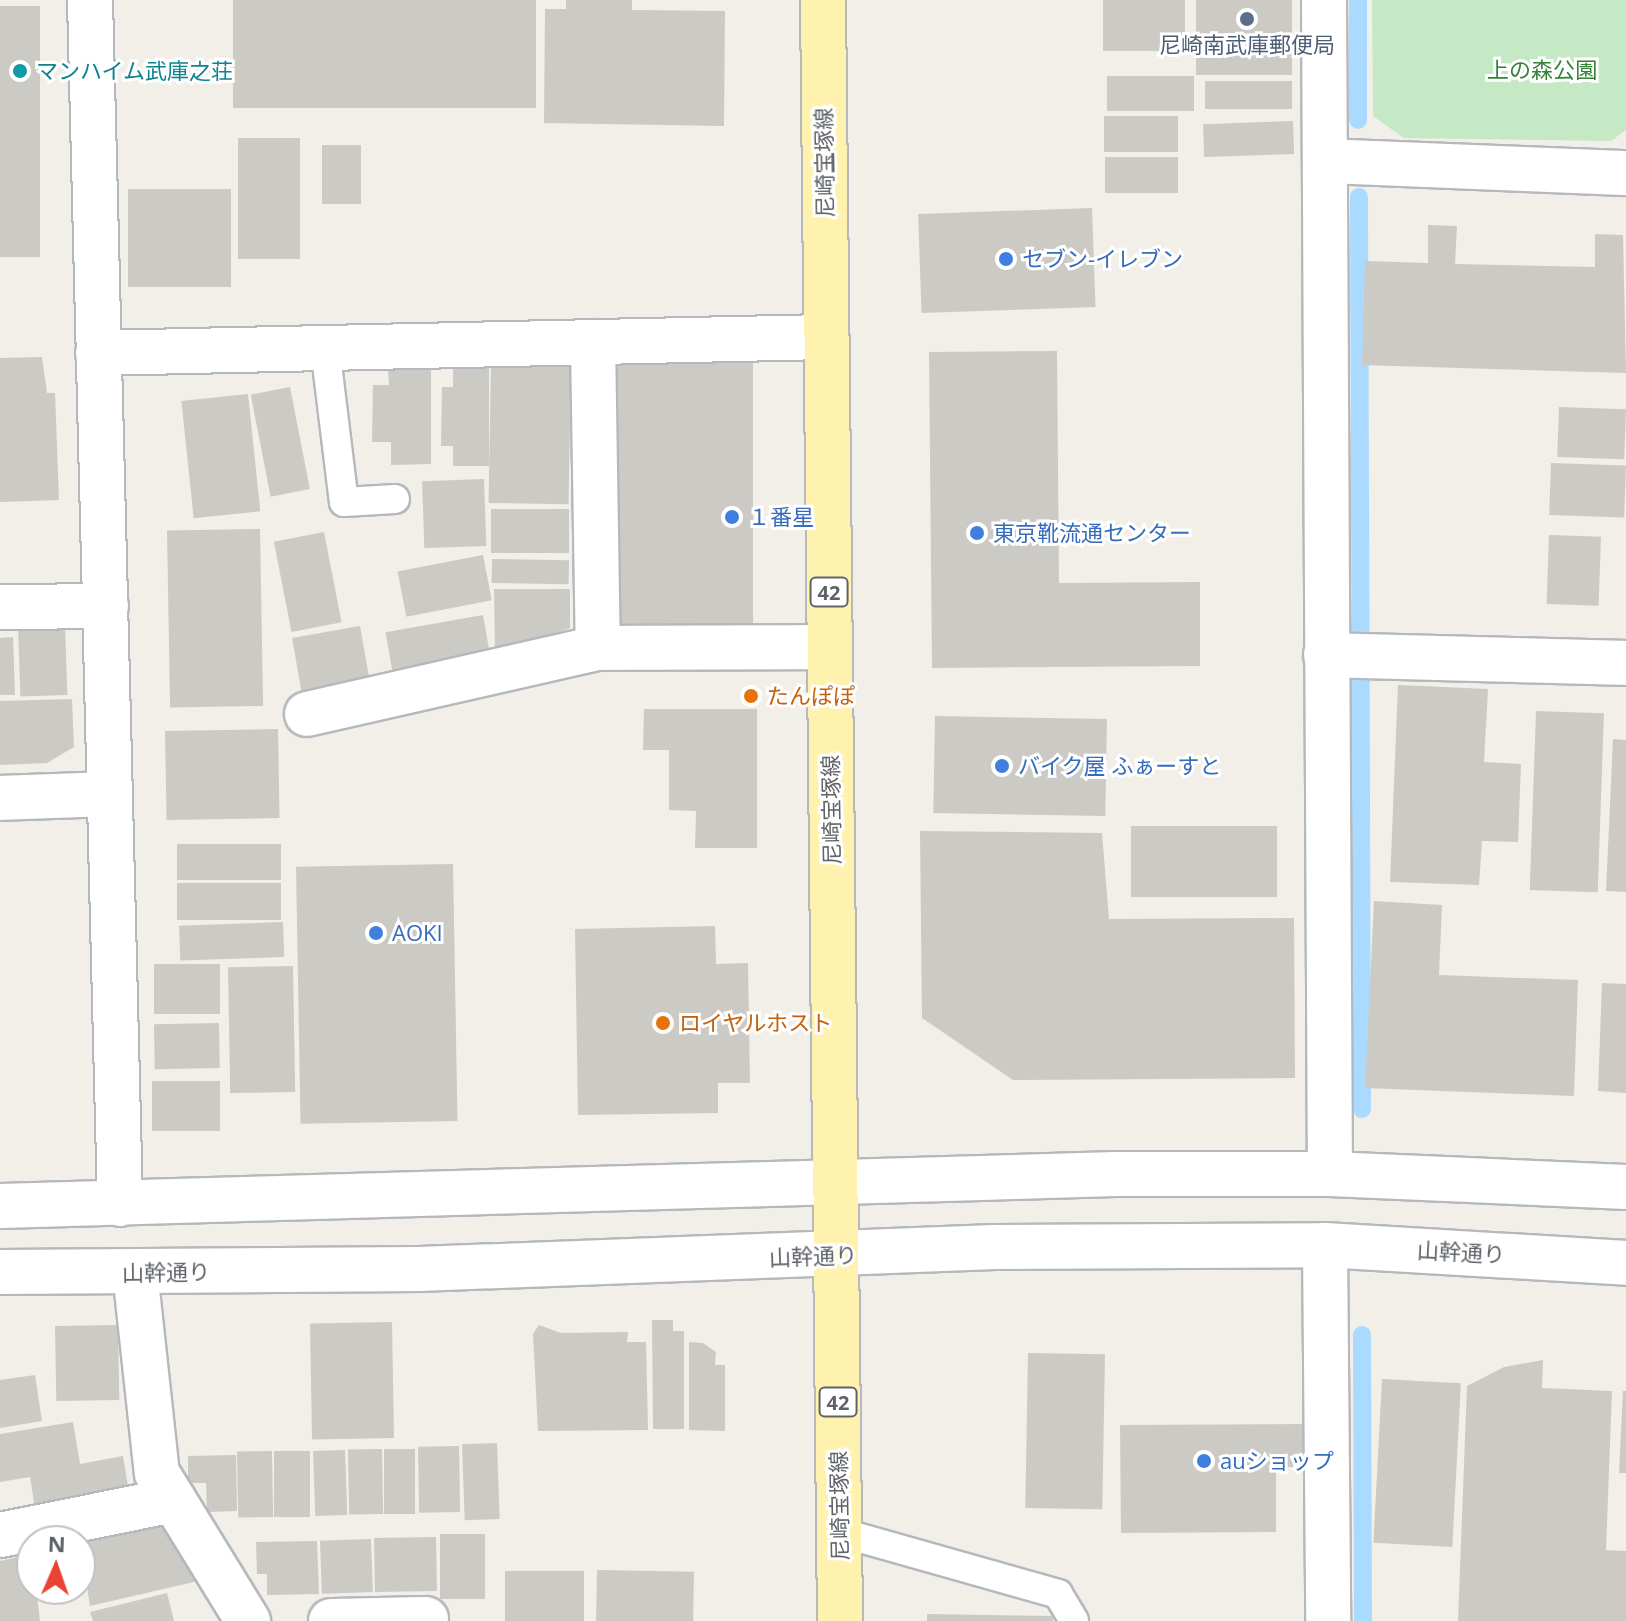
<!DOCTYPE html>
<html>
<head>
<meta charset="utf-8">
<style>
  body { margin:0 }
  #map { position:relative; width:1626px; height:1621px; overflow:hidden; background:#f1efe8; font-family:"Open Sans","Noto Sans JP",sans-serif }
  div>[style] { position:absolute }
  .green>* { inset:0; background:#c5e8c5 }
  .stream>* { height:18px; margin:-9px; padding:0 9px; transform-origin:9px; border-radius:9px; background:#aadaff }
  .building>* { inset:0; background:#cccac5; transform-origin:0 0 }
  .roads { filter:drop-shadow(2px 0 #b5b8bc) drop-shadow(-2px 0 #b5b8bc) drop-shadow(0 2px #b5b8bc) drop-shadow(0 -2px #b5b8bc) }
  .service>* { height:28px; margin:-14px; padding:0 14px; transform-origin:14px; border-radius:14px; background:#fff }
  .minor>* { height:44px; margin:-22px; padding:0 22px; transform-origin:22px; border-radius:22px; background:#fff }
  .tertiary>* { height:44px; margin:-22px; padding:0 22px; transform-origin:22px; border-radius:22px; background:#fff }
  .primary>* { height:44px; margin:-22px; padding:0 22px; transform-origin:22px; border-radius:22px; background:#fff2af }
  .dots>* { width:22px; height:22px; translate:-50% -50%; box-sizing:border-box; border:4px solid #fff; border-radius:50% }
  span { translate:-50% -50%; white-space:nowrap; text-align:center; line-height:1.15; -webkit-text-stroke:6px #fff; paint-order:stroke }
  .shield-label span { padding:2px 6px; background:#fff; border:2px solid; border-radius:6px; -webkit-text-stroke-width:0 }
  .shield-label { font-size:20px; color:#5f6368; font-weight:700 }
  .service-label { font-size:22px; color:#4e5e75 }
  .park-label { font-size:22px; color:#348238 }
  .culture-label { font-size:22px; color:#0d838f }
  .left { translate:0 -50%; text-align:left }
  .street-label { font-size:22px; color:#5f6368 }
  .shop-label { font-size:22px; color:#366cbe }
  .food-label { font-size:22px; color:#c56008 }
  .north { position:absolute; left:16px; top:1525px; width:80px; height:80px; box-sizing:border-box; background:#fff; border:2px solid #bfc1c3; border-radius:50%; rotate:2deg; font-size:22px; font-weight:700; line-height:32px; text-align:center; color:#5f6368 }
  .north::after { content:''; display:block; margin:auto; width:28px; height:36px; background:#ea4335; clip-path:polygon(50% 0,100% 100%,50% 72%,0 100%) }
</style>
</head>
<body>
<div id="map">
  <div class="green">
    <i style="clip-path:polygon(1372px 0,1626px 0,1626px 130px,1611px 141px,1404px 138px,1373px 116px)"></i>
  </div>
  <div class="stream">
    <i style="left:1358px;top:0;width:120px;rotate:90deg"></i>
    <i style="left:1359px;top:197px;width:912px;rotate:89.81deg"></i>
    <i style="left:1362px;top:1335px;width:286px;rotate:89.8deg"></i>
  </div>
  <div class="building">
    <i style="left:233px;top:0;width:303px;height:108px"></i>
    <i style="clip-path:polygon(566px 0,632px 0,632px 10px,725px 11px,724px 126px,544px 123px,545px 9px,566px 9px)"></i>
    <i style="left:1103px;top:0;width:82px;height:51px"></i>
    <i style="left:1196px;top:0;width:96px;height:75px"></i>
    <i style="left:0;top:6px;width:40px;height:251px"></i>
    <i style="left:1194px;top:76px;width:35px;height:87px;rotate:90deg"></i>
    <i style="left:1292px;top:81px;width:28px;height:87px;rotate:90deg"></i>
    <i style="left:1178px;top:116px;width:36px;height:74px;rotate:90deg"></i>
    <i style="left:1293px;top:121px;width:33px;height:90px;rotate:88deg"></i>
    <i style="left:238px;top:138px;width:62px;height:121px"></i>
    <i style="left:322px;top:145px;width:39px;height:59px"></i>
    <i style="left:1105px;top:157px;width:73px;height:36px"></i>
    <i style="left:128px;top:189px;width:103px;height:98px"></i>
    <i style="left:1092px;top:208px;width:99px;height:174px;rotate:88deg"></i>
    <i style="clip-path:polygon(1428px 225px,1457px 226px,1455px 264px,1595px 267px,1595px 234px,1623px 235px,1626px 373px,1362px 365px,1365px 261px,1428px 263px)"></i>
    <i style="clip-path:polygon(1057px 351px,1059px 583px,1200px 582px,1200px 666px,932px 668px,929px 352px)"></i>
    <i style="clip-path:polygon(42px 357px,47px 393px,55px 393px,59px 500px,0 502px,0 358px)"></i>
    <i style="left:614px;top:358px;width:139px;height:271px"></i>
    <i style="left:491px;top:361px;width:80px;height:142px;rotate:1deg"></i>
    <i style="clip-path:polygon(489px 368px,489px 466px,453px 466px,453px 446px,441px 446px,442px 387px,453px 387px,453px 369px)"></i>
    <i style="clip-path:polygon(388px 370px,431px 370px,431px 464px,391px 465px,391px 442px,372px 442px,373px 385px,389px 385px)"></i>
    <i style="left:290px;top:387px;width:104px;height:40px;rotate:79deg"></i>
    <i style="left:248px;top:394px;width:118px;height:67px;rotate:84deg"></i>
    <i style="left:1559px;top:407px;width:67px;height:50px;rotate:2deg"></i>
    <i style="left:1551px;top:463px;width:75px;height:52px;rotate:2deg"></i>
    <i style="left:484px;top:479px;width:67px;height:62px;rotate:88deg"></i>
    <i style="left:491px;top:509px;width:78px;height:44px"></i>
    <i style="left:260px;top:529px;width:177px;height:93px;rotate:89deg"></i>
    <i style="left:324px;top:532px;width:92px;height:51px;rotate:79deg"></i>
    <i style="left:1549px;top:535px;width:52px;height:69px;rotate:2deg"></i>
    <i style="left:483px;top:555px;width:46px;height:87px;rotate:79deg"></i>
    <i style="left:492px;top:559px;width:77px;height:24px;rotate:1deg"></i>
    <i style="clip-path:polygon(494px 589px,570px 589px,570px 628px,495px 655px)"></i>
    <i style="left:483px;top:615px;width:45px;height:99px;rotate:80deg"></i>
    <i style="left:65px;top:626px;width:69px;height:47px;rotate:88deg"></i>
    <i style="left:360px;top:626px;width:55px;height:69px;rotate:80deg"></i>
    <i style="clip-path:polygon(13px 637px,15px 695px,0 695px,0 638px)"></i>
    <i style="clip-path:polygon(1398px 685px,1488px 689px,1484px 762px,1521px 764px,1518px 842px,1482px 841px,1479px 885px,1390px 882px)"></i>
    <i style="clip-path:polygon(72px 699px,74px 747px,47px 763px,0 765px,0 701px)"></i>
    <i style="clip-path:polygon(644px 709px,757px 709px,757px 848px,695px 848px,696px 811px,669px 810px,669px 750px,643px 750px)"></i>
    <i style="left:1536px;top:711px;width:68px;height:179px;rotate:2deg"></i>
    <i style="left:935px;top:716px;width:172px;height:97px;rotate:1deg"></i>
    <i style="left:278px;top:729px;width:89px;height:113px;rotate:89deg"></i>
    <i style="clip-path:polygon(1613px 739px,1626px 740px,1626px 892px,1606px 891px)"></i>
    <i style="left:1277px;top:826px;width:71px;height:146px;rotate:90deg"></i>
    <i style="clip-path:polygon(920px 831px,1102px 833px,1109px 919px,1294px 918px,1295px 1078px,1013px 1080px,922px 1018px)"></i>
    <i style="left:281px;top:844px;width:36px;height:104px;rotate:90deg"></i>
    <i style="left:453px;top:864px;width:257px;height:157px;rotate:89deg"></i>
    <i style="left:281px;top:883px;width:37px;height:104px;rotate:90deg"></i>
    <i style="clip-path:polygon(1374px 901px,1442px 905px,1439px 975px,1578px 980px,1574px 1096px,1365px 1088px)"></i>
    <i style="left:283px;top:922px;width:35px;height:104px;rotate:88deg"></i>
    <i style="clip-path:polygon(715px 926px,716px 964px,748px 963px,750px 1083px,718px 1083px,718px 1113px,578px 1115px,575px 929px)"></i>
    <i style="left:220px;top:964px;width:50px;height:66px;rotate:90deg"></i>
    <i style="left:293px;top:966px;width:126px;height:65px;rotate:89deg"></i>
    <i style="clip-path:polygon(1602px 983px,1626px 984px,1626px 1093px,1598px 1091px)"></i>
    <i style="left:219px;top:1023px;width:45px;height:65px;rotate:89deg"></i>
    <i style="left:152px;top:1081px;width:68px;height:50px"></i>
    <i style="clip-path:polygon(652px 1320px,673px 1320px,673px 1331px,684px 1331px,684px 1429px,653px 1429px)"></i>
    <i style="left:392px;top:1322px;width:116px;height:82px;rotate:89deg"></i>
    <i style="left:118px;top:1325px;width:75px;height:63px;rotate:89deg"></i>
    <i style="clip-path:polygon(539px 1325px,561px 1333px,628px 1332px,627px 1342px,646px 1342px,648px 1430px,538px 1431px,533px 1334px)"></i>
    <i style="clip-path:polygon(689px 1342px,703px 1343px,716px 1352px,715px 1365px,725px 1365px,725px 1431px,689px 1430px)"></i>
    <i style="left:1028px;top:1353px;width:77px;height:155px;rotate:1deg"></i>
    <i style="clip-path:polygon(1543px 1360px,1542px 1388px,1612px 1391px,1606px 1550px,1626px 1551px,1626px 1621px,1458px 1621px,1467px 1386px,1504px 1367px)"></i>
    <i style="clip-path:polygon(35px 1375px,42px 1421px,0 1428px,0 1380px)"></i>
    <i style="left:1382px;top:1379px;width:79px;height:164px;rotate:3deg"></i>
    <i style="clip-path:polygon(1623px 1391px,1626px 1391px,1626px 1473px,1619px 1473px)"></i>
    <i style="clip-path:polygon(73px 1422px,80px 1464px,123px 1456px,129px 1493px,35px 1508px,30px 1477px,0 1482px,0 1434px)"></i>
    <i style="clip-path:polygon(1303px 1424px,1303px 1467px,1276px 1467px,1276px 1532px,1121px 1533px,1120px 1425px)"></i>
    <i style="left:497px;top:1443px;width:76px;height:35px;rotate:88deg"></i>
    <i style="left:459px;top:1446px;width:66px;height:41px;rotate:89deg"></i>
    <i style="left:382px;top:1449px;width:65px;height:34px;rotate:89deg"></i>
    <i style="left:384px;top:1449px;width:31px;height:65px"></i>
    <i style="left:345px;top:1450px;width:65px;height:32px;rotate:88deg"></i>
    <i style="left:272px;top:1451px;width:66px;height:35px;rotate:89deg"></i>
    <i style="left:274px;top:1451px;width:36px;height:66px"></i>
    <i style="clip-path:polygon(236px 1455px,237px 1511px,207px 1512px,206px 1483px,188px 1483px,188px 1456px)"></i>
    <i style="clip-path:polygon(164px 1515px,198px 1581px,90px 1606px,80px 1541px)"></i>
    <i style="left:440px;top:1534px;width:45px;height:65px"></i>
    <i style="left:436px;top:1537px;width:54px;height:62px;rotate:89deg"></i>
    <i style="left:371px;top:1539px;width:53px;height:51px;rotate:88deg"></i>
    <i style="clip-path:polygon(317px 1541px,319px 1594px,267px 1595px,267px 1574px,257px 1574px,256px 1542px)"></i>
    <i style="clip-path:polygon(32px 1554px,40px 1621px,0 1621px,0 1561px)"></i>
    <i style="left:597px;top:1570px;width:97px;height:51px;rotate:1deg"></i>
    <i style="left:505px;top:1571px;width:79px;height:50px"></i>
    <i style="clip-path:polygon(167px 1593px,174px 1621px,93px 1621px,90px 1612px)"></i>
    <i style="clip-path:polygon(927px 1614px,1053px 1616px,1053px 1621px,927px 1621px)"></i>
  </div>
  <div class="roads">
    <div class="service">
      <i style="left:325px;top:348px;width:155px;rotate:83deg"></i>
      <i style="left:344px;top:502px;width:51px;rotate:-3.4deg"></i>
      <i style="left:839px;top:1532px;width:228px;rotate:15.8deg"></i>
      <i style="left:1058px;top:1594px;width:31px;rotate:59deg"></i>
    </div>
    <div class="minor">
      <i style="left:1324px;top:0;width:1174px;rotate:89.71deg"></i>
      <i style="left:1326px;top:161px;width:300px;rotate:2.3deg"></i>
      <i style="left:593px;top:342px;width:306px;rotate:89.1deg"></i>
      <i style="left:98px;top:353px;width:728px;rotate:-1.26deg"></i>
      <i style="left:0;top:607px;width:106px;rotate:-0.5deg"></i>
      <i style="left:1326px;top:655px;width:300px;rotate:1.5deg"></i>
      <i style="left:307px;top:714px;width:298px;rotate:-12.8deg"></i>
      <i style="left:598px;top:648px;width:232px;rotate:-0.2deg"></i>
      <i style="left:0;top:798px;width:109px;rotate:-2.1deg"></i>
      <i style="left:1325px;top:1245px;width:376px;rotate:89.5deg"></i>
      <i style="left:135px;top:1272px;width:202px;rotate:83.8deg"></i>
      <i style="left:157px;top:1473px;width:174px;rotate:58.4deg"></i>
      <i style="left:0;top:1535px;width:177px;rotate:-11.4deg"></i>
      <i style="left:331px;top:1621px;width:95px;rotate:-1.2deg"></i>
    </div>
    <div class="tertiary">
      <i style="left:90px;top:0;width:1204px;rotate:88.57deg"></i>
      <i style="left:0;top:1206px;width:1116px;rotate:-1.64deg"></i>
      <i style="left:1116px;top:1174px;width:214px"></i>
      <i style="left:1330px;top:1174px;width:296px;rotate:2.5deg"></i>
      <i style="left:0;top:1272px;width:419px;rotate:-0.4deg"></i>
      <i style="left:419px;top:1269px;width:576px;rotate:-2.19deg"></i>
      <i style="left:995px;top:1247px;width:330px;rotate:-0.3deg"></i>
      <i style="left:1325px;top:1245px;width:302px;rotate:3.4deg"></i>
    </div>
    <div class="primary">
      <i style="left:823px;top:0;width:1621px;rotate:89.4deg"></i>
    </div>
  </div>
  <div class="dots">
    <i style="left:1247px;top:19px;background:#5c6f8a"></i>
    <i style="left:20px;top:71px;background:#0f9aa8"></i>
    <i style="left:1006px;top:259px;background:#3f7fe0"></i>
    <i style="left:732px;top:517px;background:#3f7fe0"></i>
    <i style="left:977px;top:533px;background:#3f7fe0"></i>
    <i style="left:751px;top:696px;background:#e8710a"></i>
    <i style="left:1002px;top:766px;background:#3f7fe0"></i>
    <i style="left:376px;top:933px;background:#3f7fe0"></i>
    <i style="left:663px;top:1023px;background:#e8710a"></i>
    <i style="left:1204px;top:1461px;background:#3f7fe0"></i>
  </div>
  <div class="shield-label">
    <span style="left:829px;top:592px">42</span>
    <span style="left:838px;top:1402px">42</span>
  </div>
  <div class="service-label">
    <span style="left:1247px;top:45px">尼崎南武庫郵便局</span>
  </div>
  <div class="park-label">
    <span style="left:1542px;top:70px">上の森公園</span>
  </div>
  <div class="culture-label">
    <span class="left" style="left:36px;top:71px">マンハイム武庫之荘</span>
  </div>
  <div class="street-label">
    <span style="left:824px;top:163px;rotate:-91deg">尼崎宝塚線</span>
    <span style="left:831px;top:810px;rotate:-91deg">尼崎宝塚線</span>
    <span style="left:1461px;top:1252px;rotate:3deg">山幹通り</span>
    <span style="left:813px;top:1256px;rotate:-2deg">山幹通り</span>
    <span style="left:166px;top:1272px;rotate:-1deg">山幹通り</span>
    <span style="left:839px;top:1506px;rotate:-91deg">尼崎宝塚線</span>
  </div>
  <div class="shop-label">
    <span class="left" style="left:1022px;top:259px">セブン-イレブン</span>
    <span class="left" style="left:748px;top:517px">１番星</span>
    <span class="left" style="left:993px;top:533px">東京靴流通センター</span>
    <span class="left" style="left:1018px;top:766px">バイク屋 ふぁーすと</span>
    <span class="left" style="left:392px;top:933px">AOKI</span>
    <span class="left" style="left:1220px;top:1461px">auショップ</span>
  </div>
  <div class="food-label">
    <span class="left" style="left:767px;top:696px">たんぽぽ</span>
    <span class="left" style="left:679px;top:1023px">ロイヤルホスト</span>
  </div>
  <div class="north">N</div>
</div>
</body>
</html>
